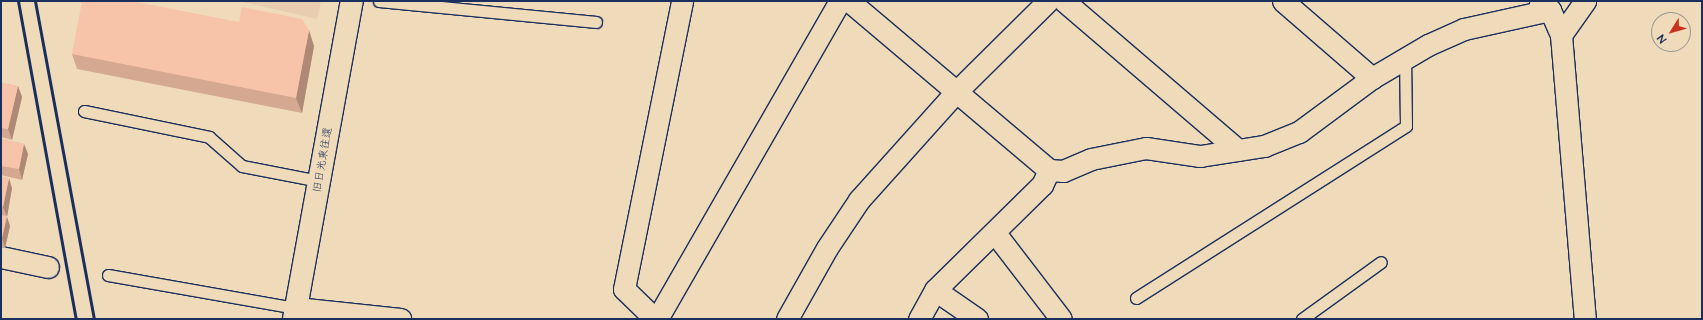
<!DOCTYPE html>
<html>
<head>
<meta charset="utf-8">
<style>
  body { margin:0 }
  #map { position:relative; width:1703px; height:320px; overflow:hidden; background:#efdbb9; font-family:"Architects Daughter","Klee One",sans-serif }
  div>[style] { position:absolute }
  .built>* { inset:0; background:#e9cdb1 }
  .roads { filter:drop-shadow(1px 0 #1b2f5e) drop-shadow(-1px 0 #1b2f5e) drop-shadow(0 1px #1b2f5e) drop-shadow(0 -1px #1b2f5e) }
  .service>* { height:11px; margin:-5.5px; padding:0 5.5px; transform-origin:5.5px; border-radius:5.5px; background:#efdbb9 }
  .minor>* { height:21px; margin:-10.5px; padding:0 10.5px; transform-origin:10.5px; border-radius:10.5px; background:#efdbb9 }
  .tertiary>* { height:22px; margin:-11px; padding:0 11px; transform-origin:11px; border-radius:11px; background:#efdbb9 }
  .rail>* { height:3px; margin:-1.5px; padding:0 1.5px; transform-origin:1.5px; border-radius:1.5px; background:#1b2f5e }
  .wall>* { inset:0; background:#d5a991 }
  .shaded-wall>* { inset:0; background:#ae8976 }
  .building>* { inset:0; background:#f8c4a9 }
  span { translate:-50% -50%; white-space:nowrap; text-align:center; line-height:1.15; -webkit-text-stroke:3px #efdbb9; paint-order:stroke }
  .street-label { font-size:11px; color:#1b2f5e }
  .frame { position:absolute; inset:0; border:2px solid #1b2f5e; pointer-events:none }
  .north { position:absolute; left:1651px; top:12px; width:40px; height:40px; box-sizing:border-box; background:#efdbb9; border:1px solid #9a9695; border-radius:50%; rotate:233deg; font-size:11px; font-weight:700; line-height:16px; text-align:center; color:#1b2f5e }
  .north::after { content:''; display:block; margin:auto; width:14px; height:18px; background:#c8321e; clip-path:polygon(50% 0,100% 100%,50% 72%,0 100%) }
</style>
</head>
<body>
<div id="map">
  <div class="built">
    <i style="clip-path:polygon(239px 1px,321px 1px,317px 19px)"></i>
  </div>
  <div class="roads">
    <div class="service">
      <i style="left:379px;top:1px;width:218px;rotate:5.5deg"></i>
      <i style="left:84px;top:111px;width:128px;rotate:11.7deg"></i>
      <i style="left:209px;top:137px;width:44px;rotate:41.3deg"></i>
      <i style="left:242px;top:166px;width:78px;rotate:11deg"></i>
      <i style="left:108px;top:275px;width:191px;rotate:10deg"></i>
      <i style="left:1136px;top:298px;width:320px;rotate:-32.5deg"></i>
      <i style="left:1406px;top:126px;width:69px;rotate:-90.8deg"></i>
      <i style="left:1302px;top:319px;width:97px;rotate:-35.8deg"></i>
    </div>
    <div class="minor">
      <i style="left:849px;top:1px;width:262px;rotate:40.2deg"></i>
      <i style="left:1064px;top:1px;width:229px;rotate:40.6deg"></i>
      <i style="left:1283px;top:1px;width:118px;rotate:40.9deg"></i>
      <i style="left:1540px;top:2px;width:13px;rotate:39deg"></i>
      <i style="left:1550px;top:10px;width:27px;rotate:66deg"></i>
      <i style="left:1561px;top:35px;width:285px;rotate:85.2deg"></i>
      <i style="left:1561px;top:35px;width:42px;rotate:-54.8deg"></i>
      <i style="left:995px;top:233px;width:108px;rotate:52.5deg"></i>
      <i style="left:1px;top:257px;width:48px;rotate:12deg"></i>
      <i style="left:935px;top:290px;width:51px;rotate:34.6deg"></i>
      <i style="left:296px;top:308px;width:105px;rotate:6deg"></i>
      <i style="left:655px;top:319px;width:43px;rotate:-135.9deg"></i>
      <i style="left:624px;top:289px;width:294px;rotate:-78.6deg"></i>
      <i style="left:657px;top:319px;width:367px;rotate:-60.1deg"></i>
      <i style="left:787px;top:319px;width:81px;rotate:-60.6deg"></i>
      <i style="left:827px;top:248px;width:58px;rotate:-56.3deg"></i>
      <i style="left:859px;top:200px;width:145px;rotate:-48.1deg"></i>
      <i style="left:956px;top:92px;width:129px;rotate:-44.7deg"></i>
      <i style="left:919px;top:319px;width:33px;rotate:-61deg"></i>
      <i style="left:935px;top:290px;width:150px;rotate:-44.5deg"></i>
      <i style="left:1042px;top:185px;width:17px;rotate:-65deg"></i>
      <i style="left:1049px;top:170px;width:14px;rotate:4deg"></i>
      <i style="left:1063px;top:171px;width:30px;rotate:-23deg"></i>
      <i style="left:1091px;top:159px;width:56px;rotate:-11.3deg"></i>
      <i style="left:1146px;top:148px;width:55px;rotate:8.4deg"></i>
      <i style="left:1200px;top:156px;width:65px;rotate:-8.9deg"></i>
      <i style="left:1264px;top:146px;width:38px;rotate:-22deg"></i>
      <i style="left:1299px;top:132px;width:91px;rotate:-36.5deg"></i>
      <i style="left:1372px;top:78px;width:65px;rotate:-30.5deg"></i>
      <i style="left:1428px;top:45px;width:39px;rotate:-24deg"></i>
      <i style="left:1464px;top:29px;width:88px;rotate:-12.5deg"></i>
    </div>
    <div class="tertiary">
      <i style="left:294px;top:319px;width:323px;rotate:-79.7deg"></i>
    </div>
  </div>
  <div class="rail">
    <i style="left:18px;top:1px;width:323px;rotate:79.7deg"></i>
    <i style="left:35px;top:1px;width:323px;rotate:79.5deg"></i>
  </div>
  <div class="wall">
    <i style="clip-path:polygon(314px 46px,302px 113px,77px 69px,72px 54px)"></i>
    <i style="clip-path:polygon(1px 83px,18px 86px,22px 97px,12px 140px,1px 137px)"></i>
    <i style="clip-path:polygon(1px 139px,24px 144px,28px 154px,22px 180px,1px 175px)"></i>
    <i style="clip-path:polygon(1px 176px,12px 188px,7px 217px,10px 226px,5px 248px,1px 247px)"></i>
  </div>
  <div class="shaded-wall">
    <i style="clip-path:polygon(309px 30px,314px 46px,302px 113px,296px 98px)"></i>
    <i style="clip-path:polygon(18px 86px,22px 97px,12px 140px,8px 129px)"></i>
    <i style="clip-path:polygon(24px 144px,28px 154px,22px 180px,19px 169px)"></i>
    <i style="clip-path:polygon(9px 178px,12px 188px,7px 217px,10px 226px,5px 248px,2px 238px,7px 216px,3px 207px)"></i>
  </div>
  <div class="building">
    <i style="clip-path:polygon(82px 1px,131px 1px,239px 22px,242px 7px,302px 19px,309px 30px,296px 98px,72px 54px)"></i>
    <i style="clip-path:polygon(1px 83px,18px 86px,8px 129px,1px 128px)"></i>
    <i style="clip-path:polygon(1px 139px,24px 144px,19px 169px,1px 166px)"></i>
    <i style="clip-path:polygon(1px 176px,9px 178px,3px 207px,1px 206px)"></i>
    <i style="clip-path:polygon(1px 215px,7px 216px,2px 238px,1px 238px)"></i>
  </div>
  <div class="street-label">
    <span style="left:323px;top:160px;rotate:-80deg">旧日光東往還</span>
  </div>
  <div class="frame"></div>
  <div class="north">N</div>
</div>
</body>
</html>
